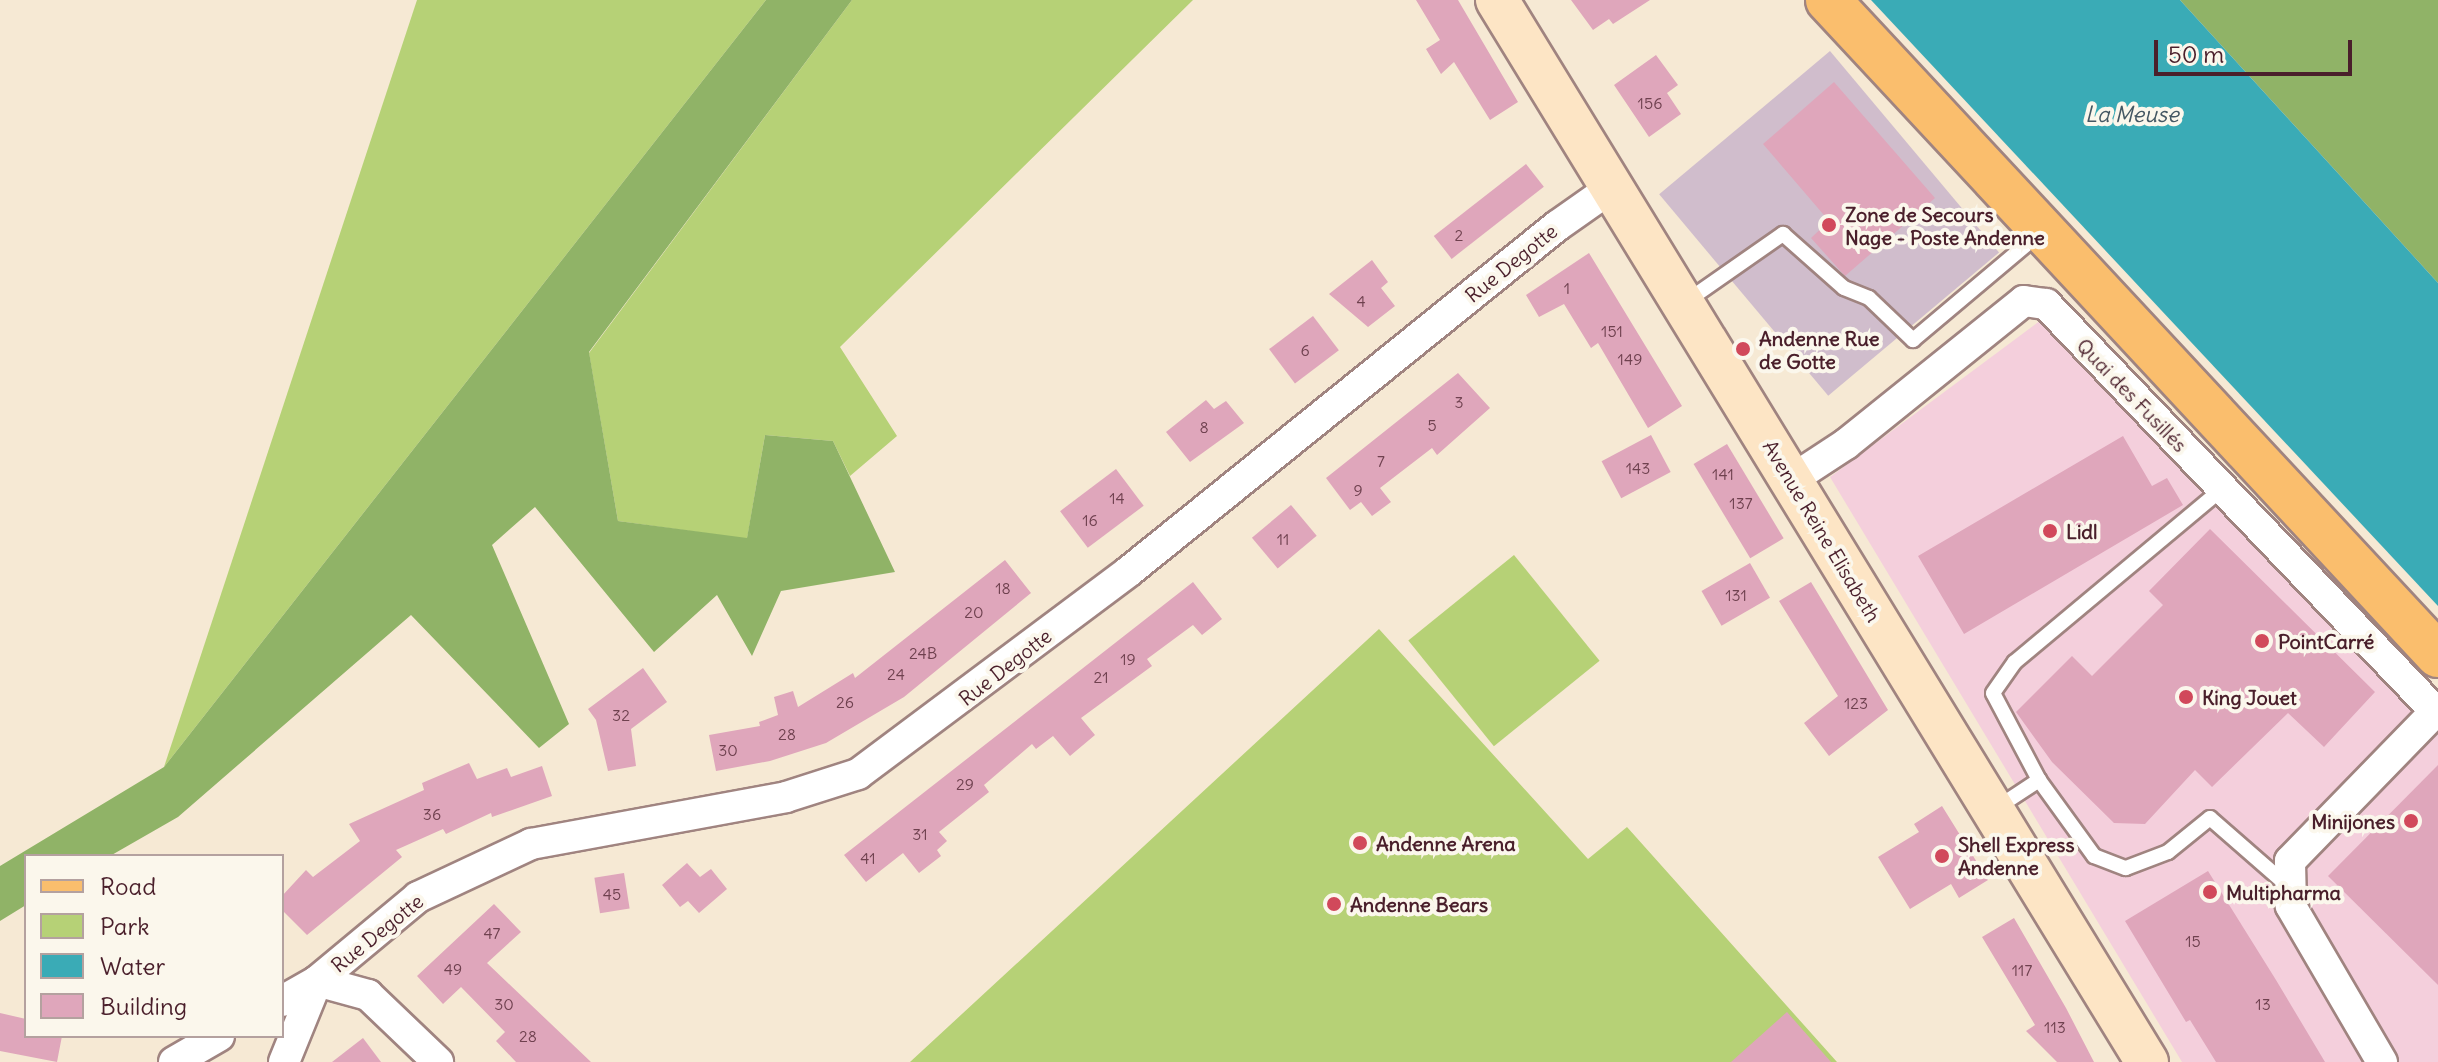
<!DOCTYPE html>
<html>
<head>
<meta charset="utf-8">
<style>
  body { margin:0 }
  #map { position:relative; width:2438px; height:1062px; overflow:hidden; background:#f6e9d4; font-family:Delius,sans-serif }
  div>[style] { position:absolute }
  .built>* { inset:0; background:#f4cfdc }
  .industrial>* { inset:0; background:#d0bdcc; transform-origin:0 0 }
  .green>* { inset:0; background:#b6d176; transform-origin:0 0 }
  .forest>* { inset:0; background:#90b367 }
  .water>* { inset:0; background:#3aabb6 }
  .building>* { inset:0; background:#dfa6bb; transform-origin:0 0 }
  .roads { filter:drop-shadow(2px 0 #a08480) drop-shadow(-2px 0 #a08480) drop-shadow(0 2px #a08480) drop-shadow(0 -2px #a08480) }
  .service>* { height:14px; margin:-7px; padding:0 7px; transform-origin:7px; border-radius:7px; background:#fff }
  .minor>* { height:30px; margin:-15px; padding:0 15px; transform-origin:15px; border-radius:15px; background:#fff }
  .secondary>* { height:42px; margin:-21px; padding:0 21px; transform-origin:21px; border-radius:21px; background:#fde5c5 }
  .primary>* { height:44px; margin:-22px; padding:0 22px; transform-origin:22px; border-radius:22px; background:#fabe6d }
  .dots>* { width:22px; height:22px; translate:-50% -50%; box-sizing:border-box; border:4px solid #fbf7ec; border-radius:50% }
  span { translate:-50% -50%; white-space:nowrap; text-align:center; line-height:1.15; -webkit-text-stroke:8px #fbf7ec; paint-order:stroke }
  .number-label { font-size:16px; color:#6f414f }
  .number-label span { -webkit-text-stroke-width:0 }
  .poi-label { font-size:20px; color:#4a1f2b; font-weight:700 }
  .left { translate:0 -50%; text-align:left }
  .right { translate:-100% -50%; text-align:right }
  .street-label { font-size:20px; color:#4a1f2b }
  .water-label { font-size:22px; color:#445763; font-style:italic }
  .legend { position:absolute; left:24px; top:854px; width:260px; height:184px; box-sizing:border-box; background:#fbf7ec; border:2px solid #b4a19f; margin:0; padding:10px 14px; list-style:none; font-size:24px; color:#4a1f2b }
  .legend li { display:flex; align-items:center; gap:16px; height:40px }
  .legend b { width:40px; border:2px solid #b4a19f }
  .scale { position:absolute; left:2154px; top:40px; width:198px; height:36px; box-sizing:border-box; border:4px solid #4a1f2b; border-top:0; padding-left:10px; font-size:24px; line-height:28px; white-space:nowrap; color:#4a1f2b; -webkit-text-stroke:6px #fbf7ec; paint-order:stroke }
</style>
</head>
<body>
<div id="map">
  <div class="built">
    <i style="clip-path:polygon(2041px 320px,2438px 728px,2438px 1062px,2182px 1062px,1830px 477px)"></i>
  </div>
  <div class="industrial">
    <i style="left:1830px;top:51px;width:263px;height:223px;rotate:50deg"></i>
  </div>
  <div class="green">
    <i style="clip-path:polygon(417px 0,766px 0,164px 767px)"></i>
    <i style="clip-path:polygon(852px 0,1193px 0,840px 347px,897px 436px,850px 476px,833px 441px,765px 435px,747px 539px,618px 521px,589px 353px)"></i>
    <i style="left:1514px;top:555px;width:136px;height:136px;rotate:51deg"></i>
    <i style="clip-path:polygon(1379px 629px,1588px 859px,1627px 827px,1837px 1062px,910px 1062px)"></i>
  </div>
  <div class="forest">
    <i style="clip-path:polygon(766px 0,852px 0,589px 352px,618px 521px,747px 538px,765px 435px,833px 441px,895px 572px,781px 591px,752px 656px,717px 595px,654px 652px,535px 507px,492px 545px,569px 724px,539px 748px,411px 615px,178px 817px,110px 856px,26px 856px,26px 905px,0 921px,0 866px,164px 767px)"></i>
    <i style="clip-path:polygon(2180px 0,2438px 0,2438px 283px)"></i>
  </div>
  <div class="water">
    <i style="clip-path:polygon(1871px 0,2180px 0,2438px 283px,2438px 606px)"></i>
  </div>
  <div class="building">
    <i style="clip-path:polygon(1416px 0,1458px 0,1518px 102px,1490px 120px,1454px 62px,1441px 74px,1426px 49px,1440px 40px)"></i>
    <i style="clip-path:polygon(1571px 0,1650px 0,1613px 24px,1609px 19px,1593px 30px)"></i>
    <i style="clip-path:polygon(1656px 55px,1678px 85px,1667px 93px,1681px 114px,1649px 137px,1614px 85px)"></i>
    <i style="clip-path:polygon(1834px 82px,1935px 198px,1845px 276px,1811px 238px,1829px 221px,1763px 144px)"></i>
    <i style="left:1526px;top:164px;width:29px;height:117px;rotate:52deg"></i>
    <i style="clip-path:polygon(1589px 253px,1682px 406px,1648px 428px,1598px 343px,1591px 348px,1564px 304px,1539px 317px,1526px 295px)"></i>
    <i style="clip-path:polygon(1372px 260px,1388px 282px,1381px 288px,1395px 306px,1368px 327px,1329px 294px)"></i>
    <i style="left:1313px;top:316px;width:43px;height:55px;rotate:53deg"></i>
    <i style="clip-path:polygon(1458px 373px,1490px 408px,1437px 455px,1432px 448px,1380px 488px,1391px 502px,1372px 516px,1361px 502px,1350px 510px,1326px 478px)"></i>
    <i style="clip-path:polygon(1206px 400px,1214px 409px,1226px 401px,1244px 423px,1190px 462px,1166px 432px)"></i>
    <i style="left:1651px;top:435px;width:42px;height:56px;rotate:62deg"></i>
    <i style="clip-path:polygon(2123px 436px,2152px 486px,2167px 478px,2183px 505px,1964px 634px,1918px 556px)"></i>
    <i style="left:1727px;top:444px;width:110px;height:39px;rotate:59deg"></i>
    <i style="left:1116px;top:469px;width:46px;height:70px;rotate:53deg"></i>
    <i style="left:1291px;top:505px;width:40px;height:51px;rotate:50deg"></i>
    <i style="clip-path:polygon(2210px 529px,2375px 692px,2324px 747px,2288px 713px,2212px 787px,2195px 770px,2145px 824px,2114px 823px,2052px 762px,2016px 712px,2072px 656px,2092px 676px,2163px 605px,2149px 591px)"></i>
    <i style="clip-path:polygon(1005px 560px,1031px 593px,904px 697px,826px 743px,770px 761px,716px 771px,709px 735px,760px 726px,759px 722px,778px 715px,774px 697px,793px 691px,798px 707px,853px 673px,855px 678px)"></i>
    <i style="left:1750px;top:563px;width:40px;height:56px;rotate:60deg"></i>
    <i style="clip-path:polygon(1193px 582px,1222px 619px,1202px 635px,1193px 625px,1147px 659px,1152px 666px,1081px 718px,1095px 735px,1070px 756px,1053px 736px,1036px 749px,1032px 744px,984px 785px,989px 792px,939px 832px,947px 841px,937px 850px,941px 856px,919px 873px,903px 853px,866px 882px,844px 855px)"></i>
    <i style="clip-path:polygon(1811px 582px,1888px 710px,1829px 756px,1804px 723px,1838px 696px,1779px 601px)"></i>
    <i style="clip-path:polygon(643px 668px,667px 702px,631px 729px,636px 766px,608px 771px,596px 720px,588px 709px)"></i>
    <i style="clip-path:polygon(469px 763px,477px 779px,507px 768px,511px 777px,542px 766px,552px 796px,492px 817px,491px 813px,446px 834px,443px 829px,396px 850px,402px 857px,307px 935px,282px 910px,282px 896px,306px 870px,313px 877px,360px 841px,349px 824px,424px 790px,422px 783px)"></i>
    <i style="clip-path:polygon(2438px 765px,2438px 985px,2328px 876px)"></i>
    <i style="clip-path:polygon(1942px 806px,1988px 880px,1959px 898px,1951px 884px,1910px 909px,1878px 857px,1919px 832px,1914px 824px)"></i>
    <i style="clip-path:polygon(687px 863px,700px 877px,711px 869px,727px 889px,699px 913px,688px 901px,680px 907px,662px 885px)"></i>
    <i style="clip-path:polygon(2208px 871px,2276px 980px,2325px 1062px,2216px 1062px,2190px 1020px,2186px 1022px,2125px 921px)"></i>
    <i style="left:624px;top:873px;width:36px;height:30px;rotate:81deg"></i>
    <i style="clip-path:polygon(494px 904px,521px 932px,487px 963px,591px 1062px,516px 1062px,496px 1041px,505px 1032px,461px 987px,443px 1004px,417px 976px)"></i>
    <i style="clip-path:polygon(2014px 918px,2066px 1008px,2094px 1062px,2057px 1062px,2026px 1031px,2035px 1025px,1982px 937px)"></i>
    <i style="clip-path:polygon(1787px 1012px,1831px 1062px,1731px 1062px)"></i>
    <i style="clip-path:polygon(0 1013px,26px 1019px,26px 1036px,62px 1036px,57px 1062px,0 1051px)"></i>
    <i style="clip-path:polygon(363px 1038px,381px 1062px,332px 1062px)"></i>
  </div>
  <div class="roads">
    <div class="service">
      <i style="left:1684px;top:303px;width:121px;rotate:-34.9deg"></i>
      <i style="left:1783px;top:234px;width:81px;rotate:41.5deg"></i>
      <i style="left:1844px;top:288px;width:27px;rotate:22deg"></i>
      <i style="left:1869px;top:298px;width:61px;rotate:43.7deg"></i>
      <i style="left:1913px;top:340px;width:166px;rotate:-40.1deg"></i>
      <i style="left:2039px;top:780px;width:94px;rotate:54.1deg"></i>
      <i style="left:2094px;top:856px;width:34px;rotate:21deg"></i>
      <i style="left:2126px;top:868px;width:45px;rotate:-20.9deg"></i>
      <i style="left:2168px;top:852px;width:54px;rotate:-39deg"></i>
      <i style="left:2210px;top:818px;width:103px;rotate:41.1deg"></i>
      <i style="left:1995px;top:809px;width:53px;rotate:-33.4deg"></i>
      <i style="left:2039px;top:780px;width:98px;rotate:-117.9deg"></i>
      <i style="left:1993px;top:693px;width:38px;rotate:-55deg"></i>
      <i style="left:2015px;top:662px;width:270px;rotate:-39.9deg"></i>
    </div>
    <div class="minor">
      <i style="left:1791px;top:480px;width:66px;rotate:-33.2deg"></i>
      <i style="left:1846px;top:444px;width:228px;rotate:-38.8deg"></i>
      <i style="left:2024px;top:301px;width:22px;rotate:8deg"></i>
      <i style="left:2046px;top:304px;width:567px;rotate:46.29deg"></i>
      <i style="left:317px;top:981px;width:53px;rotate:15.4deg"></i>
      <i style="left:368px;top:995px;width:97px;rotate:43.7deg"></i>
      <i style="left:282px;top:1001px;width:40px;rotate:-29.7deg"></i>
      <i style="left:317px;top:981px;width:131px;rotate:-39.7deg"></i>
      <i style="left:418px;top:897px;width:125px;rotate:-25.1deg"></i>
      <i style="left:531px;top:844px;width:259px;rotate:-10.4deg"></i>
      <i style="left:786px;top:797px;width:76px;rotate:-17.7deg"></i>
      <i style="left:858px;top:774px;width:337px;rotate:-36.8deg"></i>
      <i style="left:1128px;top:572px;width:551px;rotate:-38.89deg"></i>
      <i style="left:1557px;top:226px;width:66px;rotate:-35.1deg"></i>
      <i style="left:174px;top:1062px;width:52px;rotate:-30deg"></i>
      <i style="left:284px;top:1062px;width:87px;rotate:-67.8deg"></i>
      <i style="left:2382px;top:1062px;width:181px;rotate:-120.3deg"></i>
      <i style="left:2291px;top:906px;width:45px;rotate:-91.3deg"></i>
      <i style="left:2290px;top:861px;width:209px;rotate:-45.8deg"></i>
    </div>
    <div class="secondary">
      <i style="left:1497px;top:0;width:1245px;rotate:58.53deg"></i>
    </div>
    <div class="primary">
      <i style="left:1828px;top:0;width:895px;rotate:47.04deg"></i>
    </div>
  </div>
  <div class="dots">
    <i style="left:1829px;top:225px;background:#d1495b"></i>
    <i style="left:1743px;top:349px;background:#d1495b"></i>
    <i style="left:2050px;top:531px;background:#d1495b"></i>
    <i style="left:2262px;top:641px;background:#d1495b"></i>
    <i style="left:2186px;top:697px;background:#d1495b"></i>
    <i style="left:2411px;top:821px;background:#d1495b"></i>
    <i style="left:1360px;top:843px;background:#d1495b"></i>
    <i style="left:1942px;top:856px;background:#d1495b"></i>
    <i style="left:2210px;top:892px;background:#d1495b"></i>
    <i style="left:1334px;top:904px;background:#d1495b"></i>
  </div>
  <div class="number-label">
    <span style="left:1650px;top:103px">156</span>
    <span style="left:1459px;top:235px">2</span>
    <span style="left:1567px;top:288px">1</span>
    <span style="left:1361px;top:301px">4</span>
    <span style="left:1612px;top:331px">151</span>
    <span style="left:1305px;top:350px">6</span>
    <span style="left:1630px;top:359px">149</span>
    <span style="left:1459px;top:402px">3</span>
    <span style="left:1432px;top:425px">5</span>
    <span style="left:1204px;top:427px">8</span>
    <span style="left:1381px;top:461px">7</span>
    <span style="left:1638px;top:468px">143</span>
    <span style="left:1723px;top:474px">141</span>
    <span style="left:1358px;top:490px">9</span>
    <span style="left:1117px;top:498px">14</span>
    <span style="left:1741px;top:503px">137</span>
    <span style="left:1090px;top:520px">16</span>
    <span style="left:1283px;top:539px">11</span>
    <span style="left:1003px;top:588px">18</span>
    <span style="left:1736px;top:595px">131</span>
    <span style="left:974px;top:612px">20</span>
    <span style="left:923px;top:653px">24B</span>
    <span style="left:1128px;top:659px">19</span>
    <span style="left:896px;top:674px">24</span>
    <span style="left:1101px;top:677px">21</span>
    <span style="left:845px;top:702px">26</span>
    <span style="left:1856px;top:703px">123</span>
    <span style="left:621px;top:715px">32</span>
    <span style="left:787px;top:734px">28</span>
    <span style="left:728px;top:750px">30</span>
    <span style="left:965px;top:784px">29</span>
    <span style="left:432px;top:814px">36</span>
    <span style="left:920px;top:834px">31</span>
    <span style="left:868px;top:858px">41</span>
    <span style="left:612px;top:894px">45</span>
    <span style="left:492px;top:933px">47</span>
    <span style="left:2193px;top:941px">15</span>
    <span style="left:453px;top:969px">49</span>
    <span style="left:2022px;top:970px">117</span>
    <span style="left:504px;top:1004px">30</span>
    <span style="left:2263px;top:1004px">13</span>
    <span style="left:2055px;top:1027px">113</span>
    <span style="left:528px;top:1036px">28</span>
  </div>
  <div class="poi-label">
    <span class="left" style="left:1845px;top:226px">Zone de Secours<br>Nage - Poste Andenne</span>
    <span class="left" style="left:1759px;top:350px">Andenne Rue<br>de Gotte</span>
    <span class="left" style="left:2066px;top:531px">Lidl</span>
    <span class="left" style="left:2278px;top:641px">PointCarré</span>
    <span class="left" style="left:2202px;top:697px">King Jouet</span>
    <span class="right" style="left:2395px;top:821px">Minijones</span>
    <span class="left" style="left:1376px;top:843px">Andenne Arena</span>
    <span class="left" style="left:1958px;top:856px">Shell Express<br>Andenne</span>
    <span class="left" style="left:2226px;top:892px">Multipharma</span>
    <span class="left" style="left:1350px;top:904px">Andenne Bears</span>
  </div>
  <div class="street-label">
    <span style="left:1511px;top:263px;rotate:-39deg">Rue Degotte</span>
    <span style="left:2132px;top:395px;rotate:46deg">Quai des Fusillés</span>
    <span style="left:1822px;top:531px;rotate:59deg">Avenue Reine Elisabeth</span>
    <span style="left:1005px;top:667px;rotate:-38deg">Rue Degotte</span>
    <span style="left:377px;top:933px;rotate:-39deg">Rue Degotte</span>
  </div>
  <div class="water-label">
    <span style="left:2132px;top:115px">La Meuse</span>
  </div>
  <ul class="legend">
  <li><b style="height:10px;background:#fabe6d"></b>Road</li>
  <li><b style="height:22px;background:#b6d176"></b>Park</li>
  <li><b style="height:22px;background:#3aabb6"></b>Water</li>
  <li><b style="height:22px;background:#dfa6bb"></b>Building</li>
  </ul>
  <div class="scale">50 m</div>
</div>
</body>
</html>
